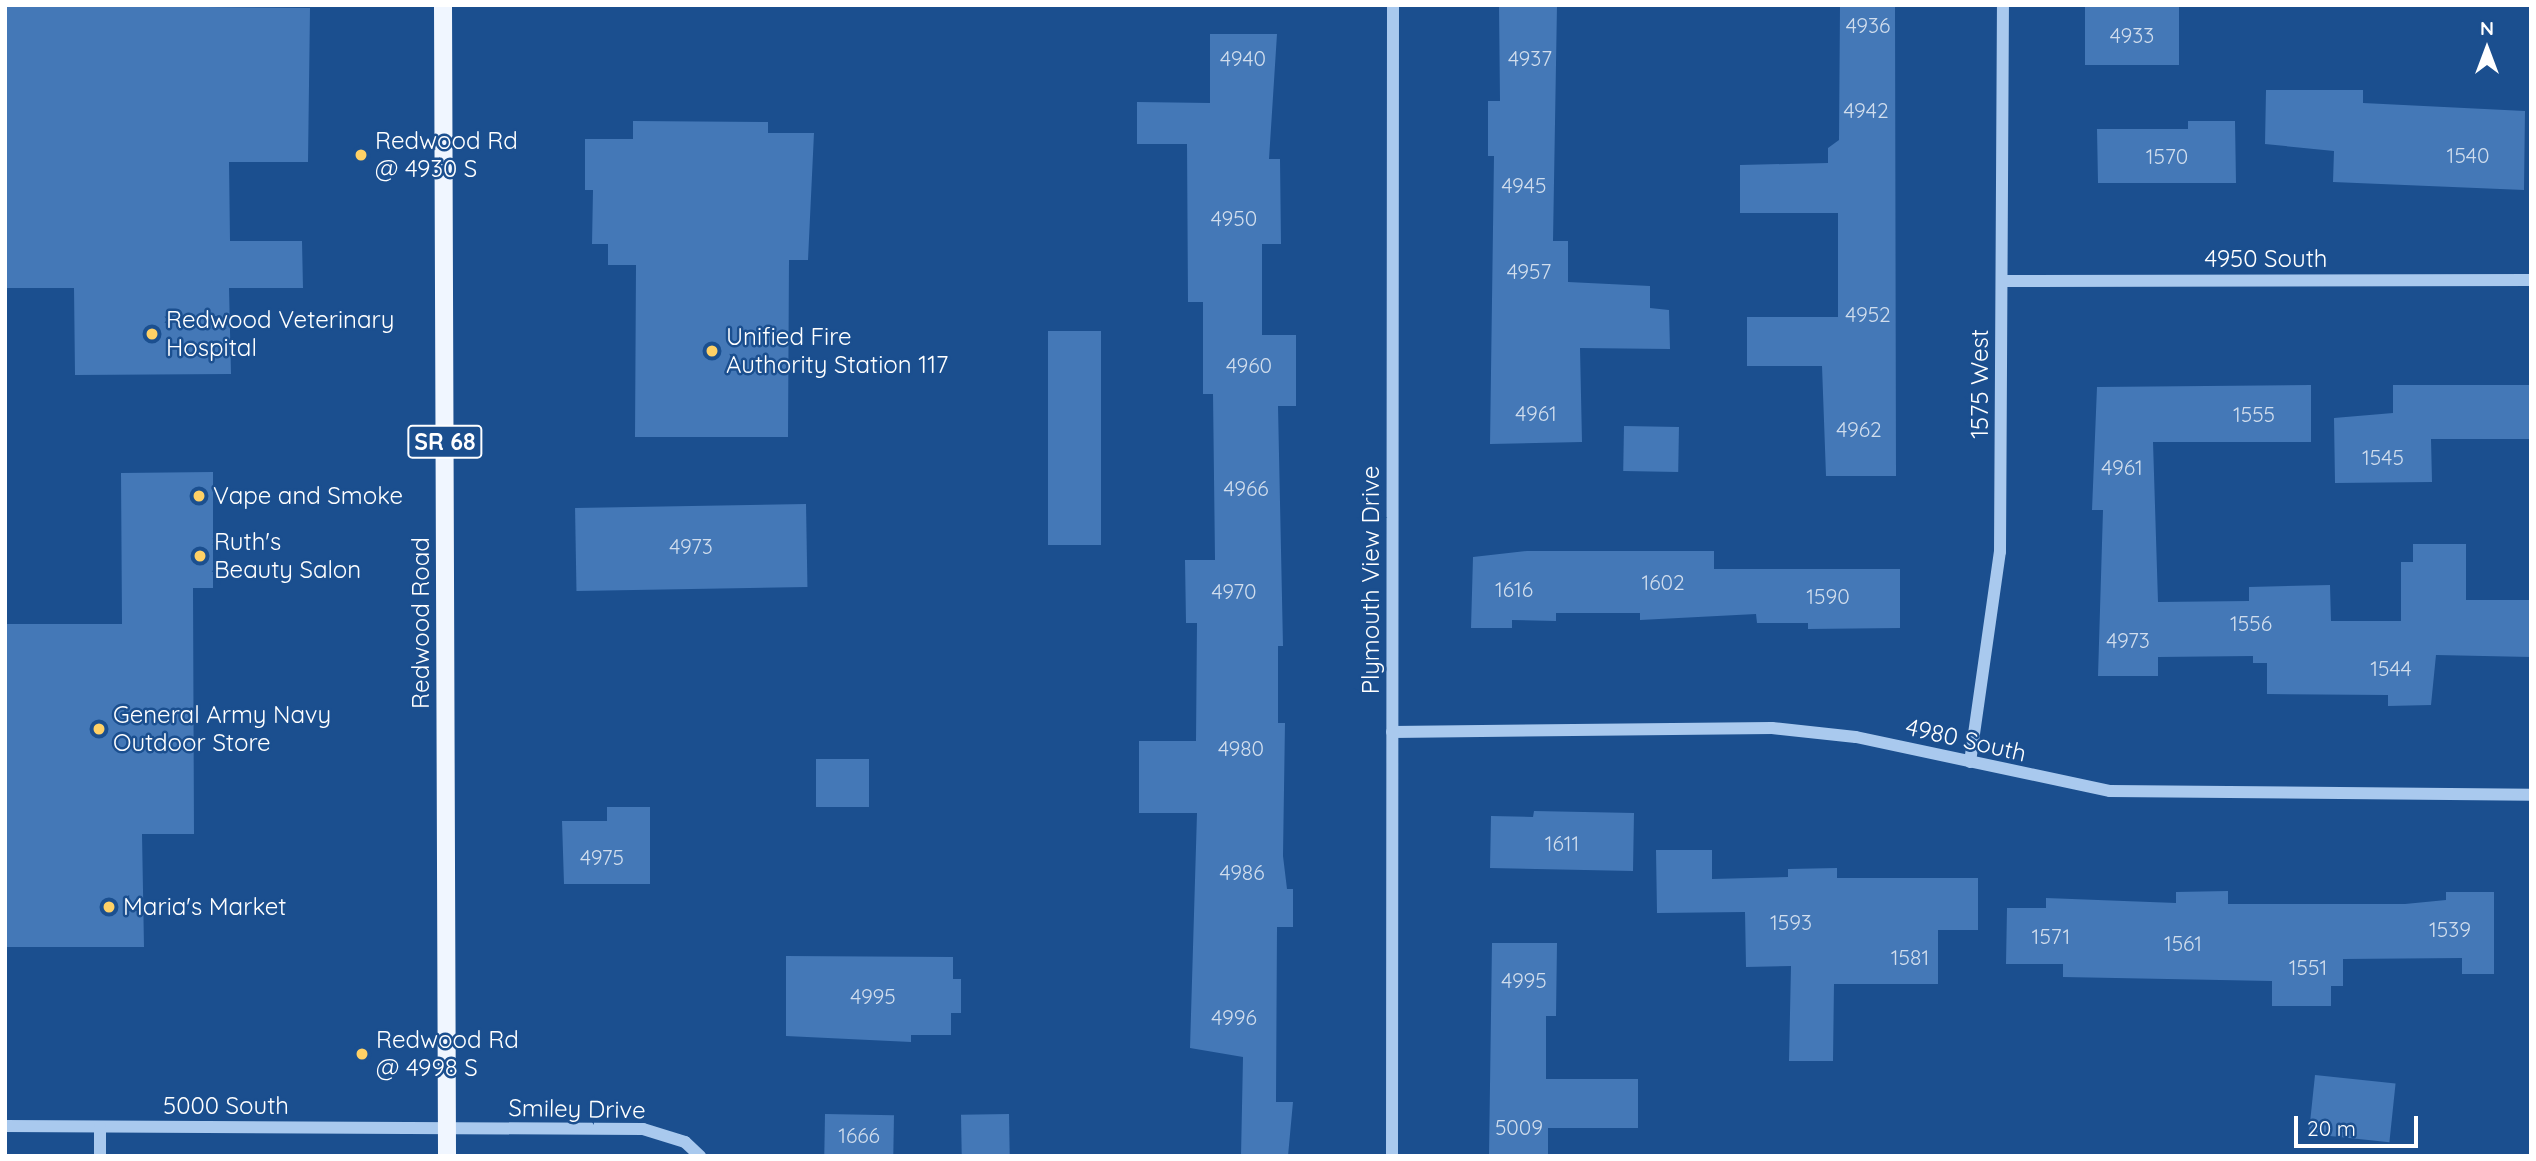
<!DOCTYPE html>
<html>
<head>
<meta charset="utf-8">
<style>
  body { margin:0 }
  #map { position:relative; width:2536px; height:1161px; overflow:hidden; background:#1b4f8f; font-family:Quicksand,sans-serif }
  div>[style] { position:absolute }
  .building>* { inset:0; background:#4478b7; transform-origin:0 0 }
  .minor>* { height:12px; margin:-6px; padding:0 6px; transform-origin:6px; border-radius:6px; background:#a9c9ee }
  .major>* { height:18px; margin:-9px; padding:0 9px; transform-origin:9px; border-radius:9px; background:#f0f6ff }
  .dots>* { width:19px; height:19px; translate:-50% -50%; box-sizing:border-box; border:4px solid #1b4f8f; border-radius:50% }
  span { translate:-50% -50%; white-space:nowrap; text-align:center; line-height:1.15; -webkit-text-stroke:5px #1b4f8f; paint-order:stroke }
  .number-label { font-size:21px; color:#d0dded }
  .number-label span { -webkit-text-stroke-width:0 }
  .shield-label span { padding:2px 5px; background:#1b4f8f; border:2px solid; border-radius:5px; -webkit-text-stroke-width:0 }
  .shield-label { font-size:23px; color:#fff; font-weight:700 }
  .poi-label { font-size:24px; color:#fff }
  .left { translate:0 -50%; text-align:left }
  .street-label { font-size:24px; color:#fff }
  .frame { position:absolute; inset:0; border:7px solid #fff; pointer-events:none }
  .north { position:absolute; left:2452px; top:14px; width:70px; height:70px; -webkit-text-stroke:5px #1b4f8f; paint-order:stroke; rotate:0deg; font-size:19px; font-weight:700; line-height:28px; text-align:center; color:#fff }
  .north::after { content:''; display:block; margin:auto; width:24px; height:32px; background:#fff; clip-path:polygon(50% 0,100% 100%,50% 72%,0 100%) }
  .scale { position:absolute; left:2294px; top:1116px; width:124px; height:32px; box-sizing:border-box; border:4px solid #fff; border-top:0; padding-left:9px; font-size:21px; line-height:24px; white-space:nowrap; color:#fff; -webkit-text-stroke:5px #1b4f8f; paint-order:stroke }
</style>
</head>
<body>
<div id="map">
  <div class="building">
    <i style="clip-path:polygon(5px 5px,310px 8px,308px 162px,229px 162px,230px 241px,302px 241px,303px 288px,229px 288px,231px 374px,75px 375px,74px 288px,5px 288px)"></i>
    <i style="clip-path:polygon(1499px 5px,1557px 5px,1553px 241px,1568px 241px,1568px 282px,1650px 286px,1650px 308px,1669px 310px,1670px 349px,1580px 348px,1582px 442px,1490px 444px,1494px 156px,1488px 156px,1488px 101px,1500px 101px)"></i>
    <i style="clip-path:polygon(1840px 5px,1895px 5px,1896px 476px,1826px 476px,1822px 366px,1747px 366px,1747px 317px,1838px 317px,1838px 213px,1740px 213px,1740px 165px,1828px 163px,1828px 148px,1839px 140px)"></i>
    <i style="left:2085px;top:5px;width:94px;height:60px"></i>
    <i style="clip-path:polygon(1210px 34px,1277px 34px,1269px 159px,1280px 159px,1281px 244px,1262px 244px,1262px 335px,1296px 335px,1296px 406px,1278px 406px,1283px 646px,1278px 646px,1278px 723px,1285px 723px,1283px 856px,1287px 889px,1293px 889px,1293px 927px,1277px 927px,1276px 1102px,1293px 1102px,1288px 1156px,1241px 1156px,1243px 1057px,1190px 1048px,1197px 813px,1139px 813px,1139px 741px,1196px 741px,1197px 623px,1186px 623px,1185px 560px,1215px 560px,1213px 394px,1203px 394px,1203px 302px,1188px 302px,1187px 144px,1137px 144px,1137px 102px,1210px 103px)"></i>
    <i style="clip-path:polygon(2266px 90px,2363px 90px,2363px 103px,2525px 111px,2524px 190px,2333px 182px,2334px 151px,2265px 144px)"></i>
    <i style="clip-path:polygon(633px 121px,768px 122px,768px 133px,814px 133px,808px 260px,789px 260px,788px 437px,635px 437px,636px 265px,608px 265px,608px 244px,592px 244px,593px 190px,585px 190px,585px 139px,633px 139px)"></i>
    <i style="clip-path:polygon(2188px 121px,2235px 121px,2236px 183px,2098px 183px,2097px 129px,2188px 129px)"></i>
    <i style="left:1048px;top:331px;width:53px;height:214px"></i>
    <i style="clip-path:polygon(2311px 385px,2311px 442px,2153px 442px,2158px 602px,2249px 601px,2249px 587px,2330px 585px,2331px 621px,2401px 621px,2401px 562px,2413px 562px,2413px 544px,2466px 544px,2466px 600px,2531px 600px,2531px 657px,2436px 655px,2431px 705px,2388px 706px,2388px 695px,2267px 694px,2267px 663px,2253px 663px,2253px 656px,2158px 657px,2158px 676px,2098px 676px,2103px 510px,2092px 510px,2097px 387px)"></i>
    <i style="clip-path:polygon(2393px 385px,2531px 385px,2531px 439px,2431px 439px,2432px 482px,2335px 483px,2334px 418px,2393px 413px)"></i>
    <i style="left:1624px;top:426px;width:55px;height:45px;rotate:1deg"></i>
    <i style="clip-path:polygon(213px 472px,213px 588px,193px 588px,194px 834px,142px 834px,144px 947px,5px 947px,5px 624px,122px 624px,121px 473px)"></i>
    <i style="left:806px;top:504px;width:83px;height:231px;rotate:89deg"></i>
    <i style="clip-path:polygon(1527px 551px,1714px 551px,1714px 569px,1900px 569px,1900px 628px,1808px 629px,1808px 623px,1757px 623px,1756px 614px,1640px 620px,1640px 613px,1556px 613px,1556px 621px,1512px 620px,1512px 628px,1471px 628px,1473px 557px)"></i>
    <i style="left:869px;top:759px;width:48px;height:53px;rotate:90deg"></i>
    <i style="clip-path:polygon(607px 807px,650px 807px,650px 884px,564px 884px,562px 821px,607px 821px)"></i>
    <i style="clip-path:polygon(1534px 811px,1634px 813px,1633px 871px,1490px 868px,1491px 816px,1533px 817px)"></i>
    <i style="clip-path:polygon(1656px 850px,1712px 850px,1712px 879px,1788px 877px,1788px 869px,1837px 868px,1837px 878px,1978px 878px,1978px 930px,1938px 930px,1938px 984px,1834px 984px,1833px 1061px,1789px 1061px,1791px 966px,1746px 967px,1745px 912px,1657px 913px)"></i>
    <i style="clip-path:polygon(2228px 891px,2228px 904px,2405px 904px,2446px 900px,2446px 892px,2494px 892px,2494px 974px,2462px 974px,2462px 958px,2343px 959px,2343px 986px,2331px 986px,2331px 1006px,2272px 1006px,2272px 981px,2063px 977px,2063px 964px,2006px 964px,2007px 908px,2046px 908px,2046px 898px,2176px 903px,2176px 892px)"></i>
    <i style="clip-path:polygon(1492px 943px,1557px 943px,1556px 1016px,1546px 1016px,1546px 1079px,1638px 1079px,1638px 1128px,1548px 1128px,1548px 1156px,1489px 1156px)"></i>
    <i style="clip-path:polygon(786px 956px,953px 957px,953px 979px,961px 979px,961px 1013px,951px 1013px,951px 1035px,911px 1035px,911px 1042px,786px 1036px)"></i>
    <i style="left:2315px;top:1075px;width:81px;height:59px;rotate:6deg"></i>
    <i style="left:825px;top:1114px;width:69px;height:42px;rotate:1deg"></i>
    <i style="left:1009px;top:1114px;width:42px;height:48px;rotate:89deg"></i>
  </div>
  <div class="minor">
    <i style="left:2002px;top:281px;width:529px;rotate:-0.11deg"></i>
    <i style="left:1392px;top:732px;width:380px;rotate:-0.6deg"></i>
    <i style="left:1772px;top:728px;width:84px;rotate:6.1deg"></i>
    <i style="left:1856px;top:737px;width:260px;rotate:12deg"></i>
    <i style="left:2110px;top:791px;width:421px;rotate:0.5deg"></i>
    <i style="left:1970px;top:762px;width:212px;rotate:-81.9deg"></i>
    <i style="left:2000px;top:552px;width:547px;rotate:-89.69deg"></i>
    <i style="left:5px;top:1126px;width:638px;rotate:0.27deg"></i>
    <i style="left:643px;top:1129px;width:44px;rotate:17.2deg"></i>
    <i style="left:685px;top:1142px;width:21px;rotate:43deg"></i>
    <i style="left:100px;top:1127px;width:29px;rotate:90deg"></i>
    <i style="left:1392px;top:1156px;width:1151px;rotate:-89.95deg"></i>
  </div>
  <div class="major">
    <i style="left:443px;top:5px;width:1151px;rotate:89.8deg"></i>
  </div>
  <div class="dots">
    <i style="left:361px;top:155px;background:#ffd166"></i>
    <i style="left:152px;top:334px;background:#ffd166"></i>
    <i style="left:712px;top:351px;background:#ffd166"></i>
    <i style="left:199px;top:496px;background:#ffd166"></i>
    <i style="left:200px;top:556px;background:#ffd166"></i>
    <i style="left:99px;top:729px;background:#ffd166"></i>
    <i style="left:109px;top:907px;background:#ffd166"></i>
    <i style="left:362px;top:1054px;background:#ffd166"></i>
  </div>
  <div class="number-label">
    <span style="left:1868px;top:25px">4936</span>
    <span style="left:2132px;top:35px">4933</span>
    <span style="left:1243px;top:58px">4940</span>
    <span style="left:1530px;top:58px">4937</span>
    <span style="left:1866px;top:110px">4942</span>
    <span style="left:2468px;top:155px">1540</span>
    <span style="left:2167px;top:156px">1570</span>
    <span style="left:1524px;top:185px">4945</span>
    <span style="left:1234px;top:218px">4950</span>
    <span style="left:1529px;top:271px">4957</span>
    <span style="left:1868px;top:314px">4952</span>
    <span style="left:1249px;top:365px">4960</span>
    <span style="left:1536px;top:413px">4961</span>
    <span style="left:2254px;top:414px">1555</span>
    <span style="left:1859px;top:429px">4962</span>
    <span style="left:2383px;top:457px">1545</span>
    <span style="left:2122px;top:467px">4961</span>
    <span style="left:1246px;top:488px">4966</span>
    <span style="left:691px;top:546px">4973</span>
    <span style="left:1663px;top:582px">1602</span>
    <span style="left:1514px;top:589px">1616</span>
    <span style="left:1234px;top:591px">4970</span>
    <span style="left:1828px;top:596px">1590</span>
    <span style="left:2251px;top:623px">1556</span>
    <span style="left:2128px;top:640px">4973</span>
    <span style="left:2391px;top:668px">1544</span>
    <span style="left:1241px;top:748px">4980</span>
    <span style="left:1562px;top:843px">1611</span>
    <span style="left:602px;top:857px">4975</span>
    <span style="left:1242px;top:872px">4986</span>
    <span style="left:1791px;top:922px">1593</span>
    <span style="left:2450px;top:929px">1539</span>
    <span style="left:2051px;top:936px">1571</span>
    <span style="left:2183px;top:943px">1561</span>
    <span style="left:1910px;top:957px">1581</span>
    <span style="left:2308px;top:967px">1551</span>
    <span style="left:1524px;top:980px">4995</span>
    <span style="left:873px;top:996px">4995</span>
    <span style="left:1234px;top:1017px">4996</span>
    <span style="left:1519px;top:1127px">5009</span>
    <span style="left:859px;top:1135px">1666</span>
  </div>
  <div class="shield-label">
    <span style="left:445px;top:442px">SR 68</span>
  </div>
  <div class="poi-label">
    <span class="left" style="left:375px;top:155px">Redwood Rd<br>@ 4930 S</span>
    <span class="left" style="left:166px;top:334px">Redwood Veterinary<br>Hospital</span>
    <span class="left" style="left:726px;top:351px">Unified Fire<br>Authority Station 117</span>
    <span class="left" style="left:213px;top:496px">Vape and Smoke</span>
    <span class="left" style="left:214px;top:556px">Ruth's<br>Beauty Salon</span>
    <span class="left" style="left:113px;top:729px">General Army Navy<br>Outdoor Store</span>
    <span class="left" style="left:123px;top:907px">Maria's Market</span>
    <span class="left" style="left:376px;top:1054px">Redwood Rd<br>@ 4998 S</span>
  </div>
  <div class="street-label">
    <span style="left:2266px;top:259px">4950 South</span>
    <span style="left:1980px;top:384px;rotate:-90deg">1575 West</span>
    <span style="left:1371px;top:580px;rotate:-90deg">Plymouth View Drive</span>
    <span style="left:421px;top:623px;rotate:-90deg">Redwood Road</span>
    <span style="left:1966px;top:740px;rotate:13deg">4980 South</span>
    <span style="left:226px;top:1106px">5000 South</span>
    <span style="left:577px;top:1109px;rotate:1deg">Smiley Drive</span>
  </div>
  <div class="frame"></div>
  <div class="north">N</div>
  <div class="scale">20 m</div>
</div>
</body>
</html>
